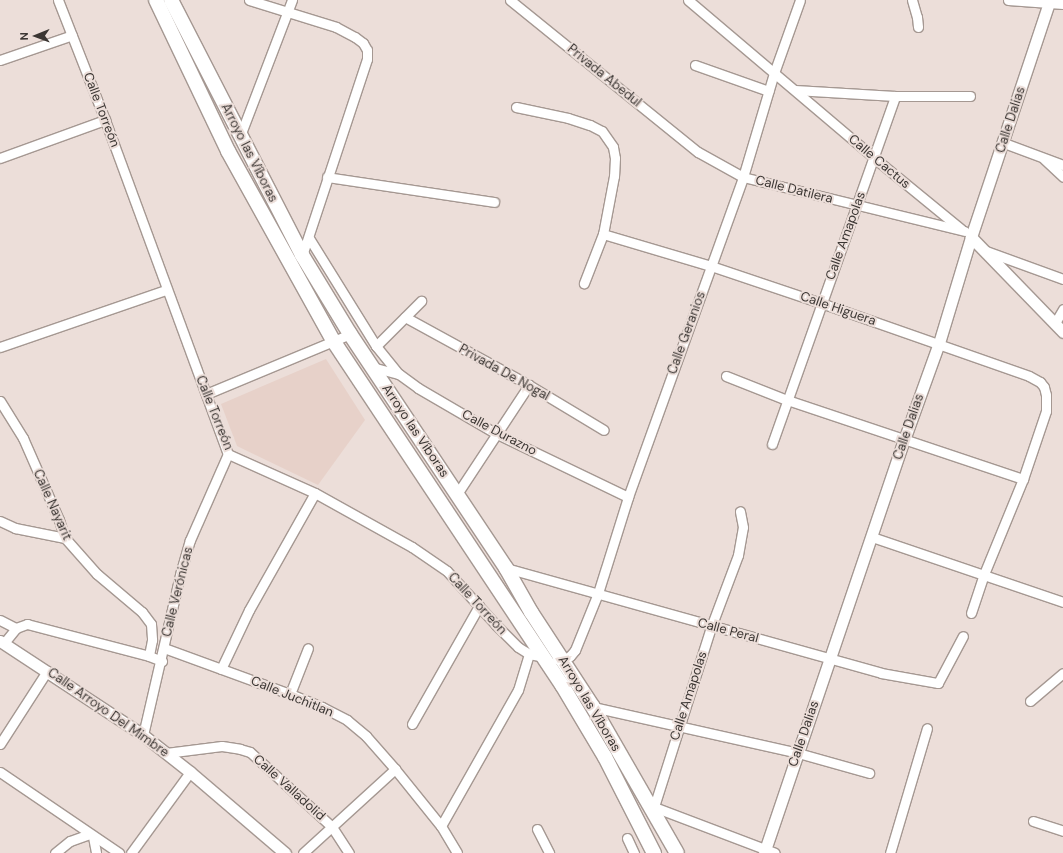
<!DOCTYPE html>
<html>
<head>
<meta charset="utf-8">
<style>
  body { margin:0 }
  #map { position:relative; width:1063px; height:853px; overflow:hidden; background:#ecded9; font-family:"DM Sans",sans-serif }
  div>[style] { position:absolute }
  .built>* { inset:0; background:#e7d1c9 }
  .roads { filter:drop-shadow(1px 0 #a59892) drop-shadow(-1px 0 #a59892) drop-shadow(0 1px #a59892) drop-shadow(0 -1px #a59892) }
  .minor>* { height:9px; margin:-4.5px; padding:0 4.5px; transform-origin:4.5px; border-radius:4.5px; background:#fff }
  .tertiary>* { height:11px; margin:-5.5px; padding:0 5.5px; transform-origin:5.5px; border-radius:5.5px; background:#fff }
  .primary>* { height:14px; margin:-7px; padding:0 7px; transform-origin:7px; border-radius:7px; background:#fff }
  span { translate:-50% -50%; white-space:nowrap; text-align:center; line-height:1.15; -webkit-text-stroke:4px #ecded9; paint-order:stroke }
  .street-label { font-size:13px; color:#3b3633 }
  .north { position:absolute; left:16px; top:16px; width:40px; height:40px; -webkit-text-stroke:3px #ecded9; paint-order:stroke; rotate:269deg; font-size:11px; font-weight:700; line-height:16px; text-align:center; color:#3b3633 }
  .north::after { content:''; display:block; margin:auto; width:14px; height:18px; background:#3b3633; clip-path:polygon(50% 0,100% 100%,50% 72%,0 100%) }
</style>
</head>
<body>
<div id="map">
  <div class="built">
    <i style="clip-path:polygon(326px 359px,365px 420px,318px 485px,237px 446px,221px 404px)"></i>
  </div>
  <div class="roads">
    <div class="minor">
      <i style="left:58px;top:0;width:129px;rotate:68.6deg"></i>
      <i style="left:105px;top:120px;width:356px;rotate:69.8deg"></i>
      <i style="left:228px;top:454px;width:95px;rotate:24.1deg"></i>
      <i style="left:315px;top:493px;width:111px;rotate:29.1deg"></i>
      <i style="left:412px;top:547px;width:42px;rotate:34.4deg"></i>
      <i style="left:447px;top:571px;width:73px;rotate:47.8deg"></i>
      <i style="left:496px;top:625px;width:31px;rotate:45deg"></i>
      <i style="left:518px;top:647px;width:13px;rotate:32deg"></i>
      <i style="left:529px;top:654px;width:16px;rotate:11deg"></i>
      <i style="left:249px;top:0;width:91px;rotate:17.2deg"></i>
      <i style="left:336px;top:27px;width:21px;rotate:28deg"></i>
      <i style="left:355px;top:37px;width:10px;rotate:37deg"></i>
      <i style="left:363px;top:43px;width:8px;rotate:60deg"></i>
      <i style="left:367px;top:50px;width:9px;rotate:90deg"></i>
      <i style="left:367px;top:59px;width:206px;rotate:108.3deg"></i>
      <i style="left:510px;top:0;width:242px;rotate:39deg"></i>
      <i style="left:698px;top:152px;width:51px;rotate:29.1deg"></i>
      <i style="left:743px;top:177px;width:228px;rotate:13.7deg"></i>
      <i style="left:688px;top:0;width:243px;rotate:40.3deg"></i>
      <i style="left:873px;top:157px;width:114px;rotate:39.3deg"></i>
      <i style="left:912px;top:0;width:18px;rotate:74deg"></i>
      <i style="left:917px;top:17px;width:10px;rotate:84deg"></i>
      <i style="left:1008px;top:0;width:55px;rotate:4.2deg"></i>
      <i style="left:0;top:60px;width:76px;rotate:-19.1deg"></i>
      <i style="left:695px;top:65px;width:78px;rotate:19.4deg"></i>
      <i style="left:795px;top:90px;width:100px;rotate:3.4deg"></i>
      <i style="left:895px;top:96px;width:75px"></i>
      <i style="left:516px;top:107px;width:53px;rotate:11.9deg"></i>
      <i style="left:568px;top:118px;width:23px;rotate:18deg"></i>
      <i style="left:590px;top:125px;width:13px;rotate:27deg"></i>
      <i style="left:602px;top:131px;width:19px;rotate:55deg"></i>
      <i style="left:613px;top:147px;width:11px;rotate:80deg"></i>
      <i style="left:615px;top:158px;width:18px;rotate:93deg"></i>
      <i style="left:614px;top:176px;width:59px;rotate:100.7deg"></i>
      <i style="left:603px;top:234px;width:53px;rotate:111.2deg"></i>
      <i style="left:240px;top:136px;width:146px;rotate:-69.1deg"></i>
      <i style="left:1004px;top:143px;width:63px;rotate:20.4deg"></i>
      <i style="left:0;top:158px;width:112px;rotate:-19.9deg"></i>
      <i style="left:1044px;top:159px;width:26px;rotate:43deg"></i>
      <i style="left:327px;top:177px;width:169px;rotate:8.5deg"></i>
      <i style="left:603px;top:234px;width:113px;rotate:16.5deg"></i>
      <i style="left:711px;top:266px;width:116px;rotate:18.6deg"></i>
      <i style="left:821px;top:303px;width:220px;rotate:19.3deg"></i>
      <i style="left:1029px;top:376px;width:13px;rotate:29deg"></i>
      <i style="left:1040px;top:382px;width:6px;rotate:51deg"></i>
      <i style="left:1044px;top:387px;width:8px;rotate:76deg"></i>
      <i style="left:1046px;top:395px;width:16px;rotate:90deg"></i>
      <i style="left:1046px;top:411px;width:72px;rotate:108.7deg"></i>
      <i style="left:1023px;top:479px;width:103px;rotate:112.3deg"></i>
      <i style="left:984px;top:574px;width:41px;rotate:108.4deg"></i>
      <i style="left:309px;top:238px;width:127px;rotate:58.2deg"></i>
      <i style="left:376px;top:346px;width:36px;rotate:51deg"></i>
      <i style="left:986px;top:251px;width:82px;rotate:20deg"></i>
      <i style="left:405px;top:317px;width:141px;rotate:28.7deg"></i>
      <i style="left:529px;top:385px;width:87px;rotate:31deg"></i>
      <i style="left:1055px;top:323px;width:16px;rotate:-60deg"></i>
      <i style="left:376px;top:346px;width:64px;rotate:-45deg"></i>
      <i style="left:0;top:347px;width:176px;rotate:-19deg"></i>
      <i style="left:372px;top:367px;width:28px;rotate:15deg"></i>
      <i style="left:399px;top:374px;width:24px;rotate:36deg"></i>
      <i style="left:418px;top:388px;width:91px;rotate:30.2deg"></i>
      <i style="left:497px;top:434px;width:145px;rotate:25.7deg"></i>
      <i style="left:726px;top:376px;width:66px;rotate:21.5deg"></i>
      <i style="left:787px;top:400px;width:249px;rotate:18.5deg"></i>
      <i style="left:206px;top:394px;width:156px;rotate:-22.6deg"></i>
      <i style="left:0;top:401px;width:44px;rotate:58.1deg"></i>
      <i style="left:23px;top:438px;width:90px;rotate:66.3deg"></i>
      <i style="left:59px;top:520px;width:19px;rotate:72deg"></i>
      <i style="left:65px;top:538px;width:48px;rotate:48.4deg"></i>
      <i style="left:97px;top:574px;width:59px;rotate:40.2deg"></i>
      <i style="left:142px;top:612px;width:15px;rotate:53deg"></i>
      <i style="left:151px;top:624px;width:16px;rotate:86deg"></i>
      <i style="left:152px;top:640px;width:16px;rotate:101deg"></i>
      <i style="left:772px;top:444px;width:369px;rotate:-70.5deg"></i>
      <i style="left:457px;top:494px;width:131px;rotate:-56.6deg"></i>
      <i style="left:0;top:521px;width:17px;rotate:25deg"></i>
      <i style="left:15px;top:528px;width:51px;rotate:11.3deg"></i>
      <i style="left:872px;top:537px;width:202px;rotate:18.8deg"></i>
      <i style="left:506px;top:568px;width:389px;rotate:15.6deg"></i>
      <i style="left:881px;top:673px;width:58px;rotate:10deg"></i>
      <i style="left:938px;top:683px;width:53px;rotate:-62deg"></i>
      <i style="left:0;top:620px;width:18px;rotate:27deg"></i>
      <i style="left:16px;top:628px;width:12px;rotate:-20deg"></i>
      <i style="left:27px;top:624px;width:126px;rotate:14.7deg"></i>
      <i style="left:149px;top:656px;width:14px;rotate:21deg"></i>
      <i style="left:4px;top:643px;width:19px;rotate:-51deg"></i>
      <i style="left:164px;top:648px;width:134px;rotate:20.1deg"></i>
      <i style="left:290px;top:694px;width:35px;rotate:22deg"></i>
      <i style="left:322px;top:707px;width:28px;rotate:27deg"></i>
      <i style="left:347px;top:720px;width:25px;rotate:40deg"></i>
      <i style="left:366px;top:736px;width:44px;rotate:48.7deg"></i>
      <i style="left:395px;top:769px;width:73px;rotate:51.1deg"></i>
      <i style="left:441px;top:826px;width:31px;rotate:59deg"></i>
      <i style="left:557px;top:659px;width:6px;rotate:9deg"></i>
      <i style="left:563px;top:660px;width:8px;rotate:-30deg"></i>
      <i style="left:570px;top:656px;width:8px;rotate:-50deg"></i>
      <i style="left:575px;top:650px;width:61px;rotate:-68deg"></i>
      <i style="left:598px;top:593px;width:101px;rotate:-72.6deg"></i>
      <i style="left:628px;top:497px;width:340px;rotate:-70.2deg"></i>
      <i style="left:743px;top:177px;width:109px;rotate:-73.4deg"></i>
      <i style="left:774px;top:73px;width:77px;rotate:-70.4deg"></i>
      <i style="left:221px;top:669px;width:65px;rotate:-64.6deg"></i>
      <i style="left:249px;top:610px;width:134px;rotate:-60.6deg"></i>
      <i style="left:290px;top:694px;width:49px;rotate:-68.6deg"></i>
      <i style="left:1030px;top:701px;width:43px;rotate:-40.3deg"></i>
      <i style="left:593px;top:707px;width:210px;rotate:12.6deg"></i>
      <i style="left:798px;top:753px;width:74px;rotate:15.7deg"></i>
      <i style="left:412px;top:724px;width:136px;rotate:-60.4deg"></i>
      <i style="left:143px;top:735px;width:168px;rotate:-77deg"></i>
      <i style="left:181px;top:571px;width:32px;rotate:-74deg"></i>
      <i style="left:190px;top:540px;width:94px;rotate:-66.2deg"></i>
      <i style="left:0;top:744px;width:87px;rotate:-57.2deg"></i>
      <i style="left:166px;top:753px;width:56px;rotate:-7.1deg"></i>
      <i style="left:222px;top:746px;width:18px;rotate:9deg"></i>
      <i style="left:240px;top:749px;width:10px;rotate:17deg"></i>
      <i style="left:250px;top:752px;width:111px;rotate:42.4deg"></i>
      <i style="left:332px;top:827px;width:31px;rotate:57deg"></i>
      <i style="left:0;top:772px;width:144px;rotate:34.2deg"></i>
      <i style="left:654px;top:807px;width:129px;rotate:20.8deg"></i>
      <i style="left:652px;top:813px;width:195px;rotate:-72.4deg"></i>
      <i style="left:711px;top:627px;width:77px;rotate:-69.4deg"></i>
      <i style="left:738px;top:555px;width:28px;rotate:-80deg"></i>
      <i style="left:743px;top:527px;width:16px;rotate:-101deg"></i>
      <i style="left:1033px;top:821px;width:32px;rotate:18deg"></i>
      <i style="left:441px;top:826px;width:156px;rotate:-60.5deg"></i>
      <i style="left:518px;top:690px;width:38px;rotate:-73deg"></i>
      <i style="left:537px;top:829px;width:27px;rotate:63deg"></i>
      <i style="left:93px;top:837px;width:16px;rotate:79deg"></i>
      <i style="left:627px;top:838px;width:17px;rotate:65deg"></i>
      <i style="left:55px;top:853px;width:19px;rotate:-39deg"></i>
      <i style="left:70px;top:841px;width:20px;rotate:-20deg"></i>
      <i style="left:131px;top:853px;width:100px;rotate:-53.9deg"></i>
      <i style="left:303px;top:853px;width:125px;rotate:-42.4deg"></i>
      <i style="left:890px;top:853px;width:130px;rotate:-73.5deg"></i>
    </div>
    <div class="tertiary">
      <i style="left:971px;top:237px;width:132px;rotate:45.9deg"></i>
      <i style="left:0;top:641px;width:171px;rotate:33.3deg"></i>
      <i style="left:143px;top:735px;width:60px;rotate:38.2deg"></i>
      <i style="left:190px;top:772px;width:125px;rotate:40.5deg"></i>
      <i style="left:764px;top:853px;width:436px;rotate:-71.3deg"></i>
      <i style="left:904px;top:440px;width:103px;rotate:-70.2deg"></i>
      <i style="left:939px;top:343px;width:111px;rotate:-73.2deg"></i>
      <i style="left:971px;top:237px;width:250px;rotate:-71.6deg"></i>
    </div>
    <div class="primary">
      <i style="left:156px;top:0;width:167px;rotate:64.5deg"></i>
      <i style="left:228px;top:151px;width:218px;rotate:61deg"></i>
      <i style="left:334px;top:342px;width:412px;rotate:56.4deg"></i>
      <i style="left:562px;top:685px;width:84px;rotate:59.2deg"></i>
      <i style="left:605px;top:757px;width:108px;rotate:63deg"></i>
      <i style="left:171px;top:0;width:287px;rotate:62.8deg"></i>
      <i style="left:302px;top:255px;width:92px;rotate:58.7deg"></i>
      <i style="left:350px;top:334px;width:281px;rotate:56.3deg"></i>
      <i style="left:506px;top:568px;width:51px;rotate:60.4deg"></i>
      <i style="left:531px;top:612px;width:113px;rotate:56.9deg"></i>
      <i style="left:593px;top:707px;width:168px;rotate:60.1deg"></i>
    </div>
  </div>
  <div class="street-label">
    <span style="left:604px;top:76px;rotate:39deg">Privada Abedul</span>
    <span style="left:101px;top:110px;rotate:69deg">Calle Torreón</span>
    <span style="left:1011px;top:120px;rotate:-72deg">Calle Dalias</span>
    <span style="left:249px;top:153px;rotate:63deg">Arroyo las Víboras</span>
    <span style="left:879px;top:162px;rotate:40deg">Calle Cactus</span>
    <span style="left:794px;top:190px;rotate:14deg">Calle Datilera</span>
    <span style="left:846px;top:236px;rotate:-70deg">Calle Amapolas</span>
    <span style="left:838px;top:309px;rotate:19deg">Calle Higuera</span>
    <span style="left:687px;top:333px;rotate:-70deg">Calle Geranios</span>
    <span style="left:504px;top:373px;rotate:29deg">Privada De Nogal</span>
    <span style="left:214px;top:413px;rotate:68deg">Calle Torreón</span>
    <span style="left:909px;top:427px;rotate:-71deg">Calle Dalias</span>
    <span style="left:415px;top:431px;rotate:56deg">Arroyo las Víboras</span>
    <span style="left:499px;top:433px;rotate:28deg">Calle Durazno</span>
    <span style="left:52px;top:505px;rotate:66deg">Calle Nayarit</span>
    <span style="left:178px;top:592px;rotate:-76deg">Calle Verónicas</span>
    <span style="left:477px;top:604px;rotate:47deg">Calle Torreón</span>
    <span style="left:728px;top:631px;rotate:15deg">Calle Peral</span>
    <span style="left:689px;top:696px;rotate:-72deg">Calle Amapolas</span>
    <span style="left:292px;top:697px;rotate:22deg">Calle Juchitlan</span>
    <span style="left:589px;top:704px;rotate:59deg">Arroyo las Víboras</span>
    <span style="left:108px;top:713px;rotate:35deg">Calle Arroyo Del Mimbre</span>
    <span style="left:804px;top:734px;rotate:-71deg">Calle Dalias</span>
    <span style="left:289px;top:788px;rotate:42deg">Calle Valladolid</span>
  </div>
  <div class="north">N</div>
</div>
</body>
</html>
